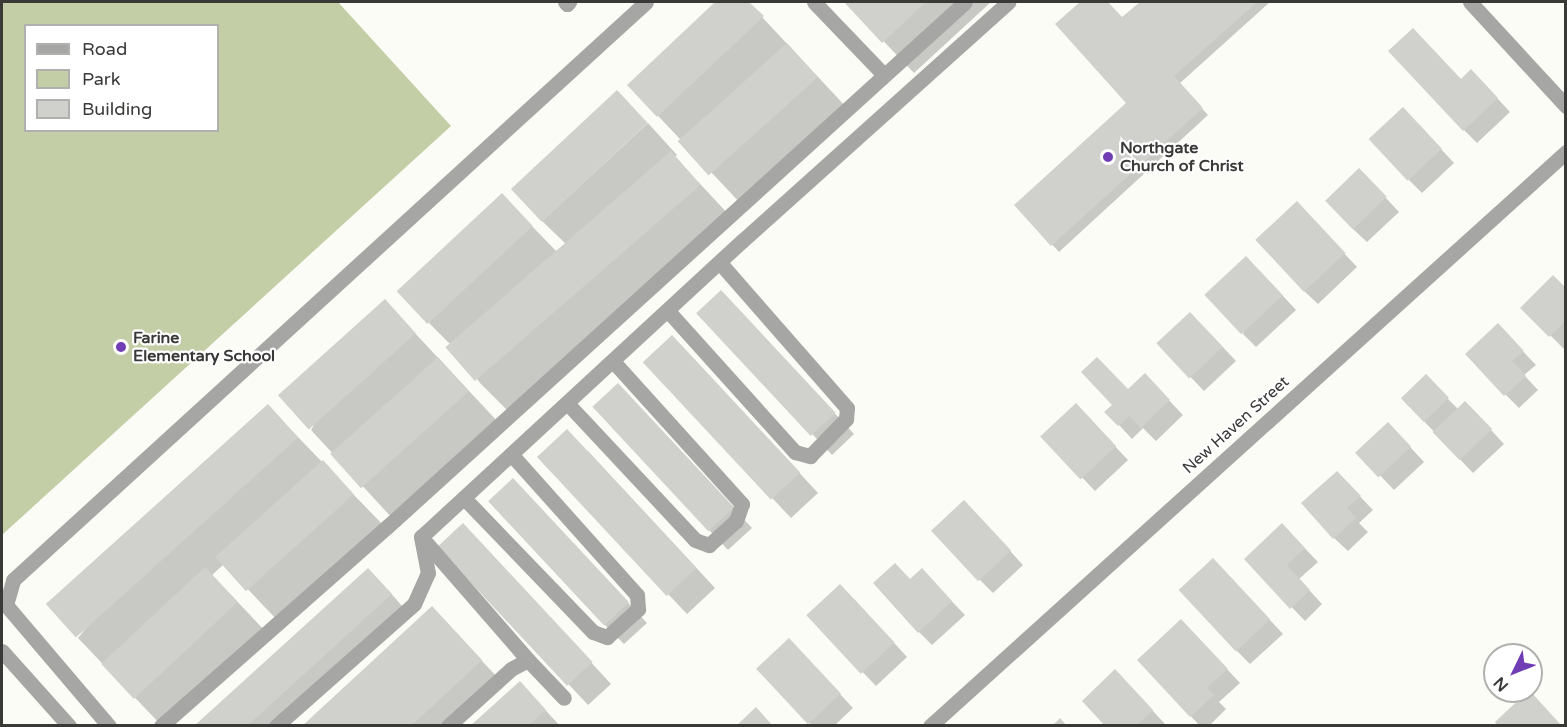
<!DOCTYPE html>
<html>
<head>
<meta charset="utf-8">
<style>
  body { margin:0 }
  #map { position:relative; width:1567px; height:727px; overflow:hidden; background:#fbfcf6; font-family:"Varela Round",sans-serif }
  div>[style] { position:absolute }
  .green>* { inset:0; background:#c4cea6 }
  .shadow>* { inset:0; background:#0003 }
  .building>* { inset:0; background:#d0d1cc; transform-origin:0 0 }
  .minor>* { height:15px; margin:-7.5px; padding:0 7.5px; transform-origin:7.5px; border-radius:7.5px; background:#a6a7a4 }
  .dots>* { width:16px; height:16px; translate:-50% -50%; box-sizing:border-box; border:3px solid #fff; border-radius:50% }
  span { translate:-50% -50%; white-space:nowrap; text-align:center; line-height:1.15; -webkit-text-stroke:4.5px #fff; paint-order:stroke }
  .poi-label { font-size:16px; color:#393a38; font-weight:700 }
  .left { translate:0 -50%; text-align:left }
  .street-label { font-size:16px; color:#393a38 }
  .frame { position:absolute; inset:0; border:3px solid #393a38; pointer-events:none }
  .legend { position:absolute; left:24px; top:24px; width:195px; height:108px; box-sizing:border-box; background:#fff; border:2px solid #b0b0af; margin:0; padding:8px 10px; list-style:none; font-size:18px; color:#393a38 }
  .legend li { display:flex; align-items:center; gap:12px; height:30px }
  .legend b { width:30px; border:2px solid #b0b0af }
  .north { position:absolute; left:1483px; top:643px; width:60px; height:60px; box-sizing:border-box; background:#fff; border:2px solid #b0b0af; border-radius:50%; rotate:227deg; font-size:16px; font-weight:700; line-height:24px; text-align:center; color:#393a38 }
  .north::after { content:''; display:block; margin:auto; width:21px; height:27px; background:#703db4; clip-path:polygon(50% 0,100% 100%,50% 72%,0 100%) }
</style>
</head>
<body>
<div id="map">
  <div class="green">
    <i style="clip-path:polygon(evenodd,2px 2px,338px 2px,451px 126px,2px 535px,2px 2px,26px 26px,218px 26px,218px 130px,26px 130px,26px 26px)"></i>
  </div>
  <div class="shadow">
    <i style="clip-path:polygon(717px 2px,748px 2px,848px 109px,743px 206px,629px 85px)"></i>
    <i style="clip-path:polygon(846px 2px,991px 2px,914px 73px)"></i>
    <i style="clip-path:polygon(1082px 2px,1107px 2px,1123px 19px,1142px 2px,1270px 2px,1179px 84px,1208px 115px,1059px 252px,1016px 205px,1128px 103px,1057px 25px)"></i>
    <i style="clip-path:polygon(1461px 80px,1484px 84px,1510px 112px,1477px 143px,1464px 130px)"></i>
    <i style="clip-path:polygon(1416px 122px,1454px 163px,1422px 193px,1409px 180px)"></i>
    <i style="clip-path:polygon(648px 123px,677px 155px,675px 157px,731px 217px,511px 414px,480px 383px,453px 347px,429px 323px,502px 195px,558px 253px,567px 245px,542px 221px)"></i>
    <i style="clip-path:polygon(1372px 183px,1399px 212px,1367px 242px,1353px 229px)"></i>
    <i style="clip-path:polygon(1310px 217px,1357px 267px,1318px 304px,1304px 291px)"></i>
    <i style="clip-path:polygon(1260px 271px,1296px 310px,1256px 347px,1243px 334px)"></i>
    <i style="clip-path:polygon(1566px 290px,1566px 347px,1564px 349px,1523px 308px)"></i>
    <i style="clip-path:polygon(385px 301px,499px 423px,393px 519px,311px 430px)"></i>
    <i style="clip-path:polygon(740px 311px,854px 434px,832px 455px,698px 313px)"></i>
    <i style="clip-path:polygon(1204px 327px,1236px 361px,1204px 391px,1158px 343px)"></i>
    <i style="clip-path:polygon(1511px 339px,1536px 365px,1524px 375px,1538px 390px,1519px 408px,1505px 394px)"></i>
    <i style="clip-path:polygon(691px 356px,818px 493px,791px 518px,644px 362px)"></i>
    <i style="clip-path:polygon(1145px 375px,1183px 415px,1156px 441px,1143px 428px,1132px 439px,1107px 412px)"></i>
    <i style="clip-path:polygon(1425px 376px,1458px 409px,1478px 416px,1504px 444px,1473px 473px,1402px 398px)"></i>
    <i style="clip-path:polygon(637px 405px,752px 528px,728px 550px,709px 530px)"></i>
    <i style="clip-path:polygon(268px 406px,384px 526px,279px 622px,224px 564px,212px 575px,268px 634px,162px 726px,78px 638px)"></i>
    <i style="clip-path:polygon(1089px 419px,1128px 460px,1095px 491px,1043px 436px)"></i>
    <i style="clip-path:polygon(1401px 437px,1424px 462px,1394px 490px,1358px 452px)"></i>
    <i style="clip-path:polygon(587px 450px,715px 588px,687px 614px,668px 594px)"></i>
    <i style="clip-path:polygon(1350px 486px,1373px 510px,1359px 523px,1368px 532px,1348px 551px,1334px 538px)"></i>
    <i style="clip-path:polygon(532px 500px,647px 623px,624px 644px,605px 625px)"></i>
    <i style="clip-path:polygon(977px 515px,1023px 565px,993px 593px,980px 580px)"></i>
    <i style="clip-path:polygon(1295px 538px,1318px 562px,1299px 579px,1322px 604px,1305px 621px,1246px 559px)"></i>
    <i style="clip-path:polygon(482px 544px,611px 684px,588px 705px,439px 546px)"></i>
    <i style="clip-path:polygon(1227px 574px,1283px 634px,1250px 664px,1237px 651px)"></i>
    <i style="clip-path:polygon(910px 581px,935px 584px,965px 615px,932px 645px,919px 632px)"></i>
    <i style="clip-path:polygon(388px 590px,410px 615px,288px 726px,196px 726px)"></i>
    <i style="clip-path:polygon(854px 599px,907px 657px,876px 686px,808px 615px)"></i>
    <i style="clip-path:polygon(432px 608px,500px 680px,451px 726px,304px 726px)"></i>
    <i style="clip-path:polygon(1194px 634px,1240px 683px,1219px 702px,1226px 709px,1209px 726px,1200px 726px,1139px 660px)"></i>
    <i style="clip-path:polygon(802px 653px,853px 708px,834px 726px,812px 726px,758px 668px)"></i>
    <i style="clip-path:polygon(1129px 685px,1165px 724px,1164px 726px,1107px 726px)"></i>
    <i style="clip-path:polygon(539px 703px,560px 726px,473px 726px)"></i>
  </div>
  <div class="building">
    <i style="clip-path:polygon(715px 2px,749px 2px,764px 16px,657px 117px,627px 85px)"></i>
    <i style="clip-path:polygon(844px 2px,926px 2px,882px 43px)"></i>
    <i style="clip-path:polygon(1080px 2px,1108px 2px,1122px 17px,1140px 2px,1257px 2px,1174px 76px,1203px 108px,1051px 246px,1014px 205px,1126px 103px,1055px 24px)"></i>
    <i style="clip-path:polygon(1413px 28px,1461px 79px,1471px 69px,1498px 98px,1463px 131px,1388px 51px)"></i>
    <i style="left:787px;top:43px;width:46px;height:147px;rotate:48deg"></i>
    <i style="left:617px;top:90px;width:45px;height:145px;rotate:47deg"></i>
    <i style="left:1403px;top:107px;width:57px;height:47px;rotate:47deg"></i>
    <i style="left:671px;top:151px;width:45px;height:299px;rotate:49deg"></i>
    <i style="left:1359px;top:168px;width:40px;height:47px;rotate:46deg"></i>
    <i style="left:502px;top:193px;width:45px;height:144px;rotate:47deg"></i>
    <i style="left:1297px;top:201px;width:71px;height:57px;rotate:47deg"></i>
    <i style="left:1246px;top:256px;width:54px;height:57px;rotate:47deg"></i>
    <i style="clip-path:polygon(1553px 275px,1566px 288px,1566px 321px,1549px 337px,1520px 308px)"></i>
    <i style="left:721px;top:290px;width:168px;height:34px;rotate:47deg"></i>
    <i style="left:385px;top:299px;width:46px;height:144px;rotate:48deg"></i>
    <i style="left:1190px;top:312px;width:48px;height:46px;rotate:47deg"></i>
    <i style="clip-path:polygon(1498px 323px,1524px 351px,1512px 361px,1526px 376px,1504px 396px,1465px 354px)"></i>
    <i style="left:672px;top:335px;width:188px;height:40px;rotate:47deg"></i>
    <i style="left:438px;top:357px;width:46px;height:145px;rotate:48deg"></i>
    <i style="clip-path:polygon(1097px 357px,1128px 389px,1145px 373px,1170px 400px,1141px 428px,1129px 416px,1118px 426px,1104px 412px,1112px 405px,1081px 372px)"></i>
    <i style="left:1426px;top:374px;width:33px;height:35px;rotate:46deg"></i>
    <i style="left:618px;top:383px;width:170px;height:35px;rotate:47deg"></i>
    <i style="left:1465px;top:401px;width:39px;height:45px;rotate:46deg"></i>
    <i style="left:1076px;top:403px;width:59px;height:49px;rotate:47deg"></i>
    <i style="left:268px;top:404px;width:45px;height:299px;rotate:48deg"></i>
    <i style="left:1388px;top:422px;width:34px;height:45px;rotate:47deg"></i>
    <i style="left:567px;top:429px;width:190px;height:41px;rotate:47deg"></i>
    <i style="left:323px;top:460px;width:46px;height:145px;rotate:48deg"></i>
    <i style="clip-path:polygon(1337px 471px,1361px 496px,1347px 508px,1356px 518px,1333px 539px,1301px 503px)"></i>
    <i style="left:513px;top:478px;width:170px;height:34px;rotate:47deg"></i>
    <i style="left:964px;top:500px;width:69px;height:45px;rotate:47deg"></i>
    <i style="left:463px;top:523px;width:190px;height:35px;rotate:47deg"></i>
    <i style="clip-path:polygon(1282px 523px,1305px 548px,1287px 565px,1310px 590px,1290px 609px,1244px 559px)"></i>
    <i style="left:1213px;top:558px;width:84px;height:47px;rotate:47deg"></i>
    <i style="clip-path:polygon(895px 563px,910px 579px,922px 568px,952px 601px,918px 633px,873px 583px)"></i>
    <i style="left:205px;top:567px;width:48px;height:142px;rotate:47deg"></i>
    <i style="clip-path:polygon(368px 568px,392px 594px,247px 726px,194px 726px)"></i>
    <i style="left:840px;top:584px;width:80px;height:46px;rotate:47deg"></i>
    <i style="clip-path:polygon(432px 606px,482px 660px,411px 726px,302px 726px)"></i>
    <i style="clip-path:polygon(1181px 619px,1228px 669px,1207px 688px,1214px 695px,1190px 717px,1137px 660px)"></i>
    <i style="left:789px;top:638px;width:76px;height:45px;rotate:47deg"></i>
    <i style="clip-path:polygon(1115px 669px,1153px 710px,1136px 726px,1105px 726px,1082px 701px)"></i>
    <i style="clip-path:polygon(520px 681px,546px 710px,528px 726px,470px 726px)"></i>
    <i style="clip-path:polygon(1528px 691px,1530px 691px,1562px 726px,1498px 726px,1495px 722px)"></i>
    <i style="clip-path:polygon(756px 707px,773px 726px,736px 726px)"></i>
    <i style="clip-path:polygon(1060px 718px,1067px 726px,1052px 726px)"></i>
  </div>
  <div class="minor">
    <i style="left:565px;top:2px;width:3px;rotate:45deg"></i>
    <i style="left:567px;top:4px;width:3px;rotate:-45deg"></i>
    <i style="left:814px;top:2px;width:100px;rotate:46.2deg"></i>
    <i style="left:1470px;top:2px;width:142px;rotate:47.3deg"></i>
    <i style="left:668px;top:311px;width:190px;rotate:48deg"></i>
    <i style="left:795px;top:452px;width:16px;rotate:15deg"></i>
    <i style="left:810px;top:456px;width:52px;rotate:-45.8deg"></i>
    <i style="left:846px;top:419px;width:11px;rotate:-85deg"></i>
    <i style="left:847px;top:408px;width:193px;rotate:-131.2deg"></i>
    <i style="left:567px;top:403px;width:187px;rotate:46.9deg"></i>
    <i style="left:695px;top:540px;width:15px;rotate:20deg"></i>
    <i style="left:709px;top:545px;width:36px;rotate:-42deg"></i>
    <i style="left:736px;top:521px;width:18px;rotate:-71deg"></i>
    <i style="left:742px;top:504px;width:193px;rotate:-132.1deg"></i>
    <i style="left:464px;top:498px;width:186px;rotate:46.1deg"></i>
    <i style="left:593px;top:632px;width:15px;rotate:20deg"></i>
    <i style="left:607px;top:637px;width:42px;rotate:-42.1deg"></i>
    <i style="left:638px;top:609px;width:14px;rotate:-94deg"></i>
    <i style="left:637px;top:595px;width:189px;rotate:-131.8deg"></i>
    <i style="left:422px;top:538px;width:162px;rotate:49deg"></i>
    <i style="left:2px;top:651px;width:101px;rotate:48.2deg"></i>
    <i style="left:109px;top:726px;width:159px;rotate:-130.4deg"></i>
    <i style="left:6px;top:605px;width:26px;rotate:-74deg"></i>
    <i style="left:13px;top:580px;width:857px;rotate:-42.4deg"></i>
    <i style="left:161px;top:726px;width:303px;rotate:-41.4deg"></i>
    <i style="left:388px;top:526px;width:779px;rotate:-42.24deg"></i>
    <i style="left:276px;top:726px;width:184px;rotate:-41.5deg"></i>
    <i style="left:414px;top:604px;width:34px;rotate:-66deg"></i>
    <i style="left:428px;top:573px;width:37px;rotate:-101deg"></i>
    <i style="left:421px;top:537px;width:437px;rotate:-42.7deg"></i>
    <i style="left:742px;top:241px;width:358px;rotate:-41.9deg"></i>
    <i style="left:448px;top:726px;width:85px;rotate:-42.1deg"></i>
    <i style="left:511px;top:669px;width:19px;rotate:-28deg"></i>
    <i style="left:528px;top:660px;width:52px;rotate:46.5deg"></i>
    <i style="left:930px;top:726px;width:857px;rotate:-42.07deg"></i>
  </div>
  <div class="dots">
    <i style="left:1108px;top:157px;background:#703db4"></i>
    <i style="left:121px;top:347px;background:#703db4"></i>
  </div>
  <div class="poi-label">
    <span class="left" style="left:1120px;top:157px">Northgate<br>Church of Christ</span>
    <span class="left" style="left:133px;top:347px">Farine<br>Elementary School</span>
  </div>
  <div class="street-label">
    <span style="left:1236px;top:425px;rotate:-42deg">New Haven Street</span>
  </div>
  <div class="frame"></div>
  <ul class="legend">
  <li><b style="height:8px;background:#a6a7a4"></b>Road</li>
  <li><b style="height:16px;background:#c4cea6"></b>Park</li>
  <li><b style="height:16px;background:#d0d1cc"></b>Building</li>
  </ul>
  <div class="north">N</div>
</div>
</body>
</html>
